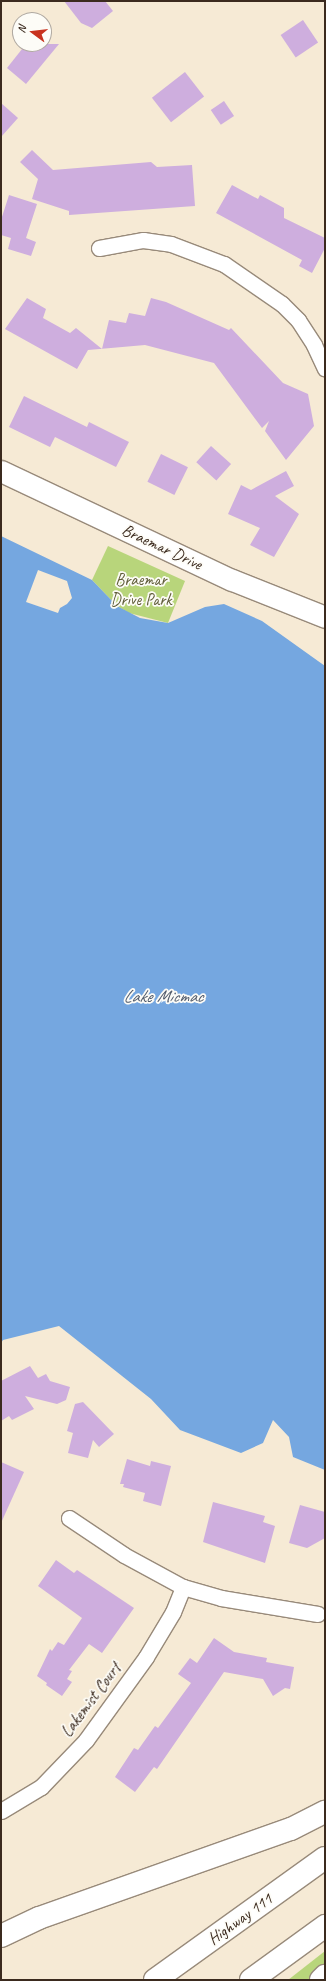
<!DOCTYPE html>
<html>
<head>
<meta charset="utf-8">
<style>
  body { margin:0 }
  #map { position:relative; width:326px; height:1981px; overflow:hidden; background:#f6ead5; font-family:Caveat,sans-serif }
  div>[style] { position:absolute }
  .green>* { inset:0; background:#b8d57b }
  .water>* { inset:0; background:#75a7e0 }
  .pier>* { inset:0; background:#f6ead5 }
  .building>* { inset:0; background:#ceaede; transform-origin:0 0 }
  .roads { filter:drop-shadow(1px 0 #988a7a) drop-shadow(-1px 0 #988a7a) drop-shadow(0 1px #988a7a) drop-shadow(0 -1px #988a7a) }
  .street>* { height:15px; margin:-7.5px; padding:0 7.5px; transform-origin:7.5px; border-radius:7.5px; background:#fff }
  .secondary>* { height:21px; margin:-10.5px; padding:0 10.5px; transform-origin:10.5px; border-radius:10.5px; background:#fff }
  .highway>* { height:22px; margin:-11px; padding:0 11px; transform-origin:11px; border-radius:11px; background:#fff }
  span { translate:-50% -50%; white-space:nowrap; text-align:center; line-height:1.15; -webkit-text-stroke:3.5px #fdfcf7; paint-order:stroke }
  .street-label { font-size:17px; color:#3b2a1e }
  .park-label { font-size:17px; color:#605d3a }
  .water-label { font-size:18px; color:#525c6c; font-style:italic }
  .frame { position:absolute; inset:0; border:2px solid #3b2a1e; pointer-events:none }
  .north { position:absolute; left:12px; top:12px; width:40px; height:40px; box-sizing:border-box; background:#fdfcf7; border:1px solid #afa8a0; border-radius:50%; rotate:285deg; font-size:11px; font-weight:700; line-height:16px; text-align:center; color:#3b2a1e }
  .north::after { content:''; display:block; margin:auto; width:14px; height:18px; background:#c8321e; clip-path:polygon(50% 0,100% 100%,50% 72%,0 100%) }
</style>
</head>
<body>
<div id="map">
  <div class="green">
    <i style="clip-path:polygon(108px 546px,185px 581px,168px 623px,129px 613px,117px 606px,92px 580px)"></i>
    <i style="clip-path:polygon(325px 1951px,325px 1968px,311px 1980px,288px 1980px)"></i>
  </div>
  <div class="water">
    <i style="clip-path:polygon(1px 536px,92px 580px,117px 606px,140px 618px,168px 623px,205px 607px,224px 604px,262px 621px,325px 666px,325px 1470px,293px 1457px,289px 1437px,273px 1420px,263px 1443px,241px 1453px,180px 1430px,151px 1399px,59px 1326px,3px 1340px,1px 1343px)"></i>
  </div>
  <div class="pier">
    <i style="clip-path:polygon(38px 570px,67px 581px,72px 598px,67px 604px,60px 608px,58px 613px,26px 602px)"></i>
  </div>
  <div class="building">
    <i style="clip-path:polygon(64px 1px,105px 1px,113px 11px,92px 28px,81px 23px)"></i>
    <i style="left:303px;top:20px;width:27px;height:27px;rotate:56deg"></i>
    <i style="clip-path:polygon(26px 44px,59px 44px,26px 84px,7px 68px)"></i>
    <i style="left:185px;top:72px;width:31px;height:42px;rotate:52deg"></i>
    <i style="left:224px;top:101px;width:18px;height:16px;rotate:56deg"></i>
    <i style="clip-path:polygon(1px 103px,18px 118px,1px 137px)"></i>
    <i style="clip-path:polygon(32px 150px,53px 170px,151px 162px,157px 167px,192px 165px,195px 206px,69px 215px,69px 211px,32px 199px,38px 179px,20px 162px)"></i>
    <i style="clip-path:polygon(232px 185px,258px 199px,260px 195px,284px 208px,284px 218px,325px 238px,325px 248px,312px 273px,299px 266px,302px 260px,216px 213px)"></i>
    <i style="clip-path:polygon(9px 195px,37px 204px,26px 238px,36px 242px,31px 256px,8px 249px,11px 238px,1px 235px,1px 220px)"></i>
    <i style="clip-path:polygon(27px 298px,46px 309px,43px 318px,70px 333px,76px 328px,102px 349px,109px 320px,126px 323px,129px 313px,145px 316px,151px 298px,166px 302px,229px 330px,231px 328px,283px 383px,308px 394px,314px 426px,286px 460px,265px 431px,269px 421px,262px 428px,214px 363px,145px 345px,88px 350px,77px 369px,5px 329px)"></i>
    <i style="clip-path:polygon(24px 396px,87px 427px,89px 422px,129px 442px,116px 467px,55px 437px,50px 447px,9px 427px)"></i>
    <i style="left:211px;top:446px;width:27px;height:22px;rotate:42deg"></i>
    <i style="left:161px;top:454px;width:30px;height:31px;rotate:26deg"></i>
    <i style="clip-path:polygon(286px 471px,294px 486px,275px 496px,299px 514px,274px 557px,250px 545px,260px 528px,228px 514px,241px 485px,251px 490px)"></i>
    <i style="clip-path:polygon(30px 1366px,38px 1378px,46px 1374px,50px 1381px,70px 1387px,66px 1400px,57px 1404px,25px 1396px,34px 1409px,12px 1420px,9px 1416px,1px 1421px,1px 1381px)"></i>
    <i style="clip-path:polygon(83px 1402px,114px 1434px,99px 1447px,93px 1440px,88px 1458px,68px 1453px,73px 1433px,67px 1431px,75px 1404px)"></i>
    <i style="clip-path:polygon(127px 1459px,150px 1466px,151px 1461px,171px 1466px,161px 1506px,143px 1501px,145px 1493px,123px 1487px,124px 1484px,120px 1484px)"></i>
    <i style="clip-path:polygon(1px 1462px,24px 1472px,1px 1523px)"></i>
    <i style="clip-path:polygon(213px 1502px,265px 1516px,263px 1522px,275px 1526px,265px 1563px,203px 1542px)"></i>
    <i style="clip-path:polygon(300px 1505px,325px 1512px,325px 1538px,307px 1548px,289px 1543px)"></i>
    <i style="clip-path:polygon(56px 1560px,74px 1573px,77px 1570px,134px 1608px,102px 1653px,89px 1644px,69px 1670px,72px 1671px,67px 1679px,72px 1682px,62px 1696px,46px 1685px,47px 1683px,37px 1676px,50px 1649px,52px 1651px,58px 1642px,64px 1645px,82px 1618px,38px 1586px)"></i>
    <i style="clip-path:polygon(214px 1638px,234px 1652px,267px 1658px,266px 1662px,294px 1667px,290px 1689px,285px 1688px,273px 1696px,263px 1679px,224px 1672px,157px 1769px,154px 1767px,135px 1792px,115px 1777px,134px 1748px,138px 1750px,155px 1726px,158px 1728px,191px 1683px,178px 1674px,190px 1658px,197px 1663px)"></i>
  </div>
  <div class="roads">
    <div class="street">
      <i style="left:99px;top:248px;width:45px;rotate:-10.3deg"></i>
      <i style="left:143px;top:240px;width:28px;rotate:8deg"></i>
      <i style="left:171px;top:244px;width:57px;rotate:20.7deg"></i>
      <i style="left:224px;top:264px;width:70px;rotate:34.6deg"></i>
      <i style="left:282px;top:304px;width:23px;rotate:45deg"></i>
      <i style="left:298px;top:320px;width:30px;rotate:57deg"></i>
      <i style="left:314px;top:345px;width:26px;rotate:65deg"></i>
      <i style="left:69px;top:1518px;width:66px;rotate:33.9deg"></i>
      <i style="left:124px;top:1555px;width:67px;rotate:28.5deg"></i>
      <i style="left:183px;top:1587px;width:40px;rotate:16deg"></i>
      <i style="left:221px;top:1598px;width:98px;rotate:9.4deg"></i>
      <i style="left:1px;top:1811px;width:47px;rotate:-31deg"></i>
      <i style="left:41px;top:1787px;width:65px;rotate:-46.2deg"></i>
      <i style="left:86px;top:1740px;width:102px;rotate:-54.1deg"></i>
      <i style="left:146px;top:1657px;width:52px;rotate:-59deg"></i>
      <i style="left:173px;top:1612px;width:27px;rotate:-68deg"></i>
    </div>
    <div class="secondary">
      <i style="left:1px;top:471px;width:255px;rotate:25.3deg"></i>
      <i style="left:232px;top:580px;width:100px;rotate:21.7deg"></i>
    </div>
    <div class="highway">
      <i style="left:1px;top:1936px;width:42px;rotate:-25.3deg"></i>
      <i style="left:39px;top:1918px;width:267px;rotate:-19.5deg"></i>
      <i style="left:291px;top:1829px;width:38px;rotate:-27deg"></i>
      <i style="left:155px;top:1980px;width:209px;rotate:-35.7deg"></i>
      <i style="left:251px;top:1980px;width:92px;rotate:-36.1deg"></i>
      <i style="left:321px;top:1980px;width:6px;rotate:-45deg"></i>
    </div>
  </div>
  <div class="street-label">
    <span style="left:162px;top:547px;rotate:25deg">Braemar Drive</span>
    <span style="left:91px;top:1700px;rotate:-53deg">Lakemist Court</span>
    <span style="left:240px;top:1919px;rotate:-36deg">Highway 111</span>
  </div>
  <div class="park-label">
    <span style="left:141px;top:590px">Braemar<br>Drive Park</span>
  </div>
  <div class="water-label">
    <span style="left:163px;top:996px">Lake Micmac</span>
  </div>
  <div class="frame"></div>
  <div class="north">N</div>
</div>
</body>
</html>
